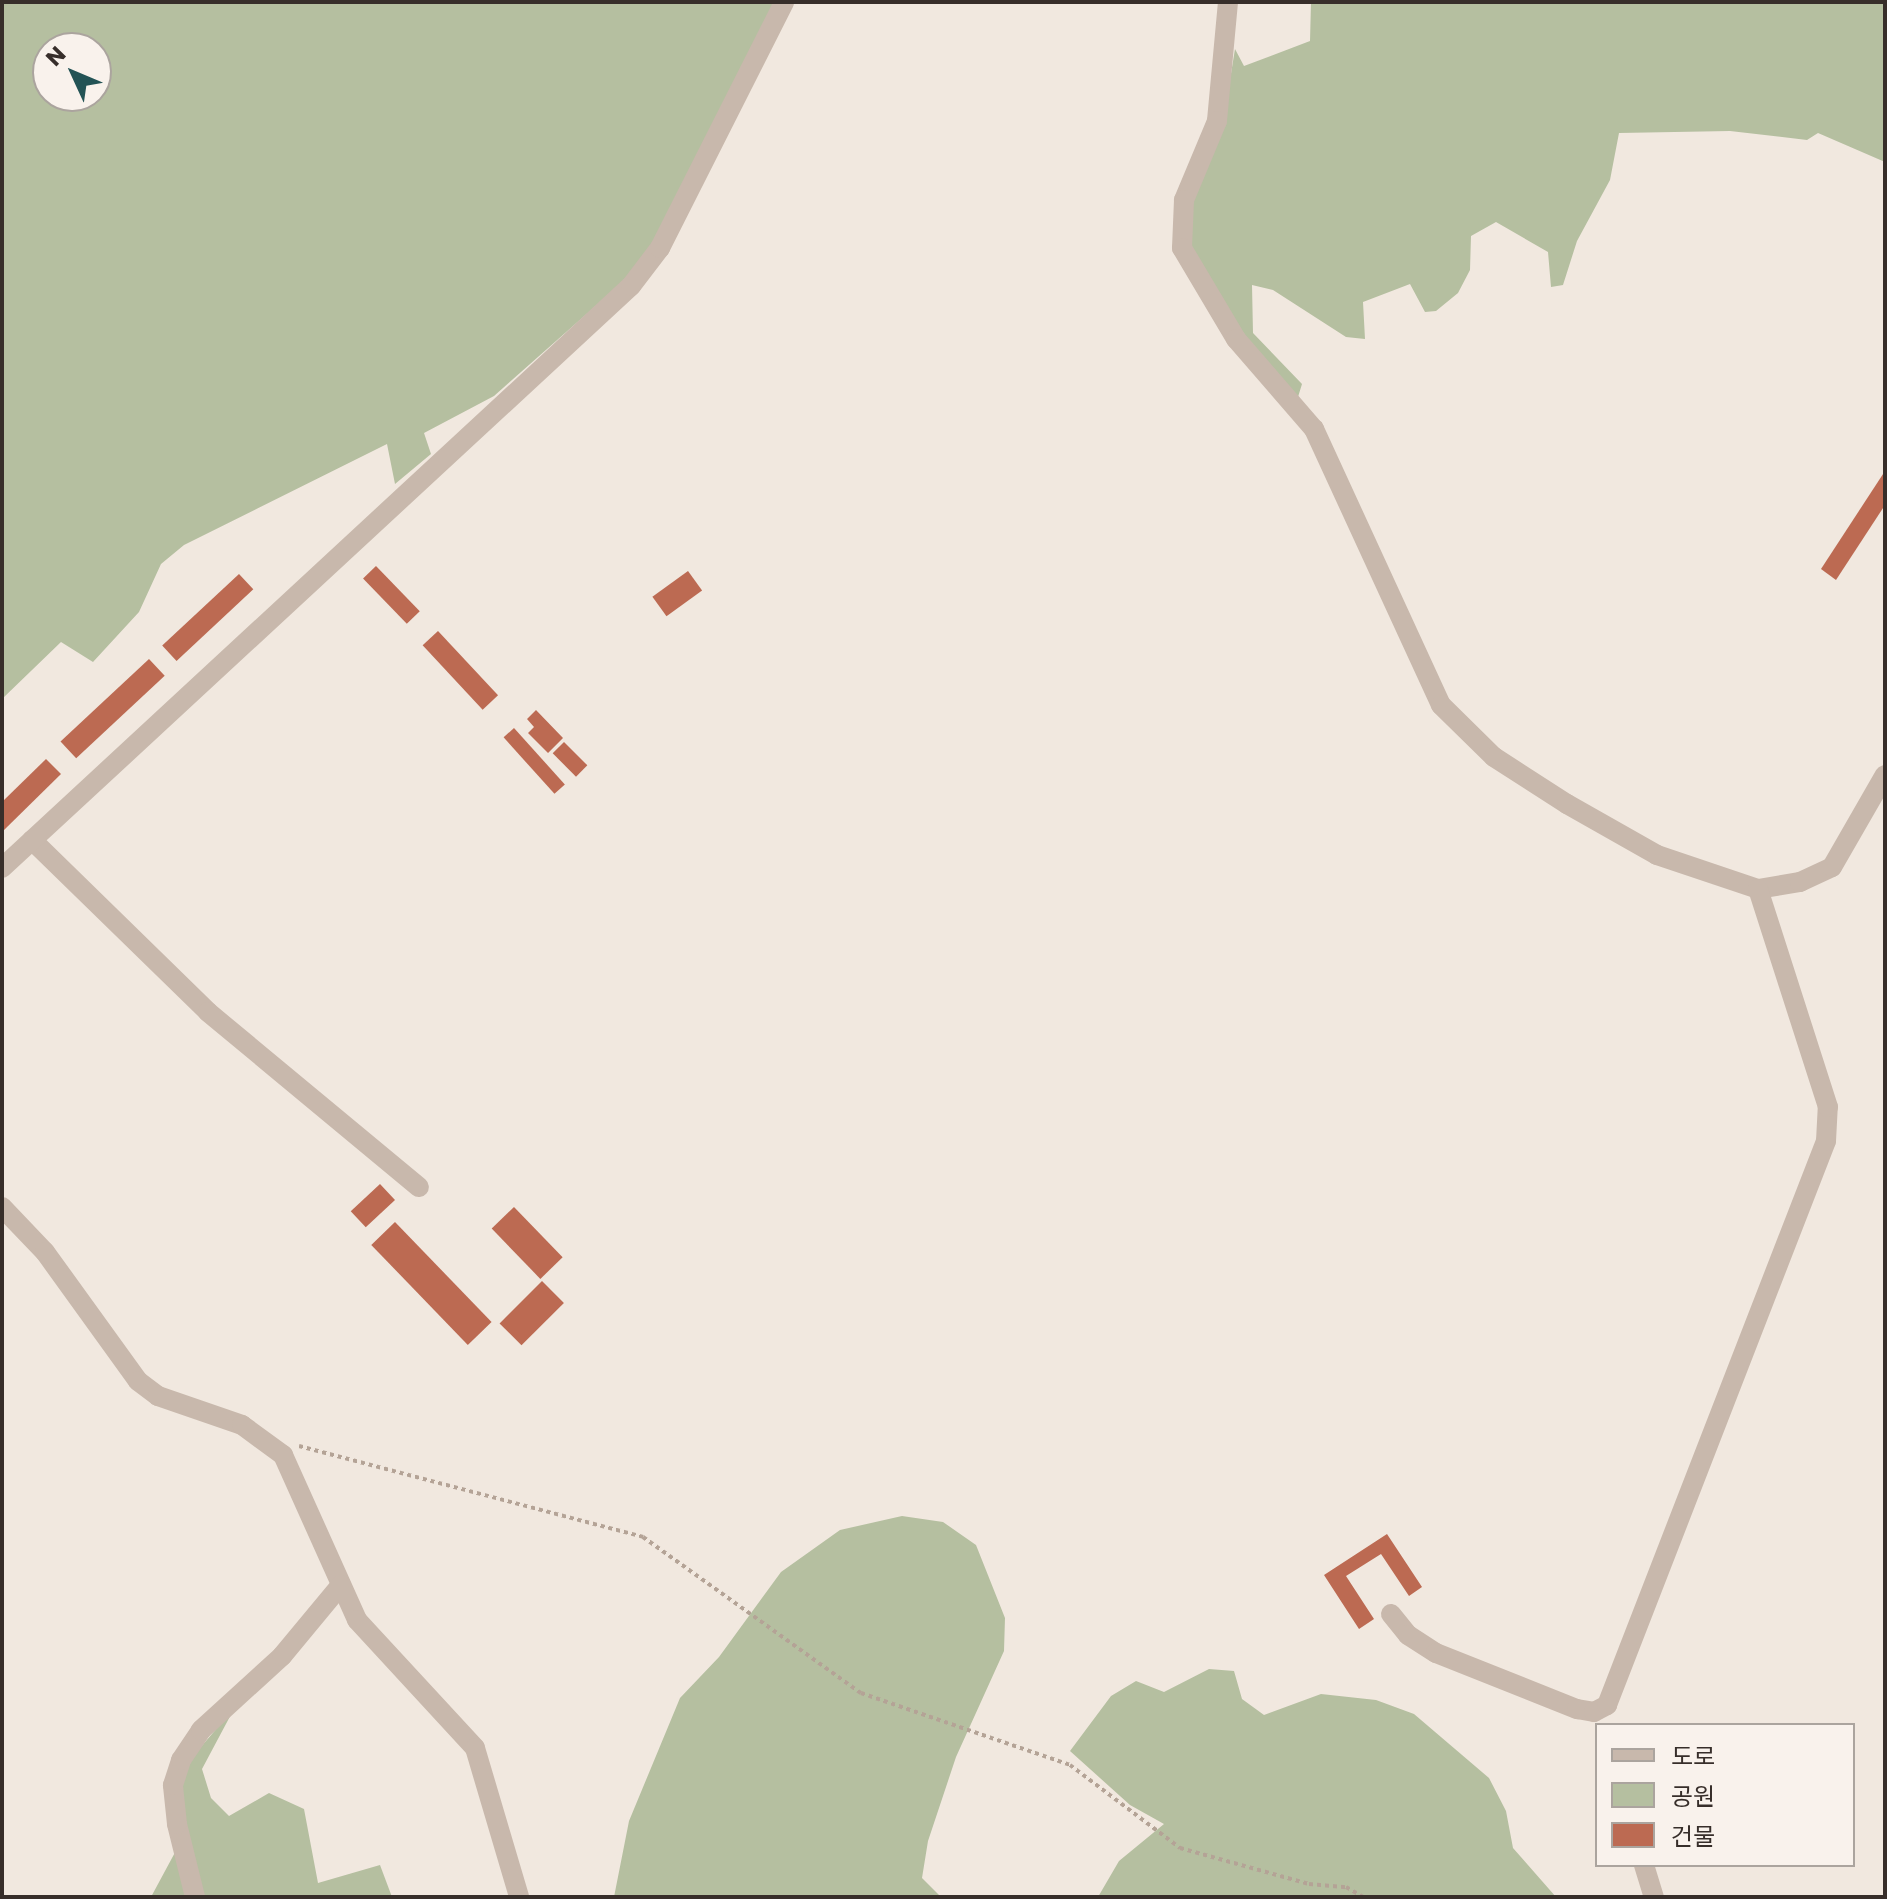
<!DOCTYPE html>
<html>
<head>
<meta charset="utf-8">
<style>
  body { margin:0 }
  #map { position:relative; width:1887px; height:1899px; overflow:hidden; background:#f1e8df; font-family:Poppins,"Noto Sans KR",sans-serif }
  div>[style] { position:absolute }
  .green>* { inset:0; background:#b5bfa0 }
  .building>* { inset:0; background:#bc6a52; transform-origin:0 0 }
  .path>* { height:4px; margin-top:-2px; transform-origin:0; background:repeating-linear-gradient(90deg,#b4a396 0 4px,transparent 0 8px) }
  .minor>* { height:20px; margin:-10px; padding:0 10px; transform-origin:10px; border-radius:10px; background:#c8b8ac }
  span { translate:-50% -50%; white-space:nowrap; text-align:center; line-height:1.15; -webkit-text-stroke:6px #f9f2ec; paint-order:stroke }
  .frame { position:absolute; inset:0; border:4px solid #372e2a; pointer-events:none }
  .legend { position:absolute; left:1595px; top:1723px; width:260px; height:144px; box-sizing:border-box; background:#f9f2ec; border:2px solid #aba49e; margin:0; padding:10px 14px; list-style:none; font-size:24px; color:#372e2a }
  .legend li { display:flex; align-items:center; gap:16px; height:40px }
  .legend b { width:40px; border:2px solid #aba49e }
  .north { position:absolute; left:32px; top:32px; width:80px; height:80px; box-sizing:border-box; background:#f9f2ec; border:2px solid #aba49e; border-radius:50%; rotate:314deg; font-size:22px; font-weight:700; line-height:32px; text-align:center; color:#372e2a }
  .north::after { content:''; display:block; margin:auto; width:28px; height:36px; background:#235355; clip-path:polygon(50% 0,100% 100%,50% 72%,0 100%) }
</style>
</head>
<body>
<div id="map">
  <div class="green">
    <i style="clip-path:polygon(evenodd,2px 2px,775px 2px,653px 247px,633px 273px,494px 396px,424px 433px,431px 454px,395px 484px,387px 444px,184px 545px,161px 564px,139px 612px,93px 662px,61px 642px,2px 699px,2px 2px,48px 48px,96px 48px,96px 96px,48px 96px,48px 48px)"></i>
    <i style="clip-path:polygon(1311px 2px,1885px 2px,1885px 162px,1818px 133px,1807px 140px,1730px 131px,1619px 133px,1610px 180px,1577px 241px,1563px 285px,1551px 287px,1548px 252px,1496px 222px,1471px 236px,1470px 270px,1458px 293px,1436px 311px,1425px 312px,1410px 284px,1363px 302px,1365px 339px,1346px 337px,1273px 290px,1252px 285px,1253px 333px,1302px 384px,1298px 397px,1246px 337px,1188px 251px,1192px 203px,1223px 123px,1235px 49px,1244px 66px,1310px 41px)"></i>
    <i style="clip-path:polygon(902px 1516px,943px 1522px,976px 1545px,1005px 1618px,1004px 1651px,956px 1757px,928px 1841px,922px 1878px,941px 1897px,614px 1897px,629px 1821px,680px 1698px,719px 1657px,781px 1572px,840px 1530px)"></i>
    <i style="clip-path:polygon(1209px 1669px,1234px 1671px,1242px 1699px,1264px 1715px,1321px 1694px,1376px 1700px,1414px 1714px,1489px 1778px,1506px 1811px,1513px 1848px,1556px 1897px,1098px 1897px,1119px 1861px,1164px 1824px,1130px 1805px,1070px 1751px,1111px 1696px,1136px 1681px,1164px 1692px)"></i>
    <i style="clip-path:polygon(235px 1707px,202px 1769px,211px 1798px,229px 1816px,269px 1793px,304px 1809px,318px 1883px,380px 1865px,392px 1897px,151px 1897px,186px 1832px,181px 1786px,188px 1762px)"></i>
  </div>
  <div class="building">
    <i style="clip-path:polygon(1885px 471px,1885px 505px,1836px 580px,1821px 569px)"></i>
    <i style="left:376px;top:566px;width:63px;height:18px;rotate:46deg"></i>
    <i style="left:688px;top:571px;width:24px;height:44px;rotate:54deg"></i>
    <i style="left:239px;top:574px;width:21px;height:105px;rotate:47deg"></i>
    <i style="left:438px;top:631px;width:88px;height:21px;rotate:47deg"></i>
    <i style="left:149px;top:659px;width:23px;height:121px;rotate:47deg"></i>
    <i style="clip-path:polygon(536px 710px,563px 738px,548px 753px,528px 733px,534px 727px,527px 719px)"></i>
    <i style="left:514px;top:728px;width:76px;height:14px;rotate:48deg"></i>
    <i style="left:564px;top:742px;width:33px;height:16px;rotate:45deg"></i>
    <i style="clip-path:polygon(46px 759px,61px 774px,2px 832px,2px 802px)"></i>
    <i style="left:380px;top:1184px;width:22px;height:40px;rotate:47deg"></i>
    <i style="left:514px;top:1207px;width:70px;height:31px;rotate:46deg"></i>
    <i style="left:395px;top:1222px;width:139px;height:33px;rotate:46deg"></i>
    <i style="left:542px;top:1281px;width:31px;height:60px;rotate:45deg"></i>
    <i style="clip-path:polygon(1387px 1534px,1422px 1587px,1409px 1596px,1381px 1554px,1346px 1576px,1374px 1619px,1359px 1629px,1324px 1575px)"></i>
  </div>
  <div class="path">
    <i style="left:299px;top:1446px;width:356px;rotate:14.8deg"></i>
    <i style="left:643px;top:1537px;width:268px;rotate:35.6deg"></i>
    <i style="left:861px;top:1693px;width:221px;rotate:19deg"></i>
    <i style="left:1070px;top:1765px;width:138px;rotate:37deg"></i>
    <i style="left:1180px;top:1848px;width:134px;rotate:15.6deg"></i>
    <i style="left:1309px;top:1884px;width:37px;rotate:5deg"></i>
    <i style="left:1346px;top:1887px;width:20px;rotate:30deg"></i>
  </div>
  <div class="minor">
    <i style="left:1228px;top:2px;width:120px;rotate:95.3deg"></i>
    <i style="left:1217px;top:121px;width:86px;rotate:112.7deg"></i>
    <i style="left:1184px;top:200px;width:48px;rotate:92.4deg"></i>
    <i style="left:1182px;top:248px;width:106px;rotate:59.3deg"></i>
    <i style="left:1236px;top:339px;width:119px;rotate:49.1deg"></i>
    <i style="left:1314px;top:429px;width:304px;rotate:65.3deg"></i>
    <i style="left:1441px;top:705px;width:74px;rotate:44.5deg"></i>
    <i style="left:1494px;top:757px;width:87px;rotate:32.8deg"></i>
    <i style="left:1567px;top:804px;width:103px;rotate:29.5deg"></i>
    <i style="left:1657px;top:855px;width:107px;rotate:18.6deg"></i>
    <i style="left:1758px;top:889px;width:43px;rotate:-9.5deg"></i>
    <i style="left:1800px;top:882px;width:35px;rotate:-25deg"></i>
    <i style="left:1832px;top:867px;width:106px;rotate:-60.1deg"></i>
    <i style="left:32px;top:840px;width:246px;rotate:44.3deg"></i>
    <i style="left:208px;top:1012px;width:274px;rotate:39.7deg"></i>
    <i style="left:2px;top:868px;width:857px;rotate:-42.78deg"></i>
    <i style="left:631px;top:286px;width:48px;rotate:-52.7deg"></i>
    <i style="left:660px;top:248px;width:275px;rotate:-63.2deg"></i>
    <i style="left:2px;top:1207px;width:62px;rotate:46.3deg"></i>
    <i style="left:45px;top:1252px;width:159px;rotate:54.2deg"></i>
    <i style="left:138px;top:1381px;width:25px;rotate:37deg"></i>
    <i style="left:158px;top:1396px;width:89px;rotate:19deg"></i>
    <i style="left:242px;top:1425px;width:51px;rotate:36.2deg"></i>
    <i style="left:283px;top:1455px;width:181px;rotate:65.8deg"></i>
    <i style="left:357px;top:1620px;width:174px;rotate:47.3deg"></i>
    <i style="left:475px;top:1748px;width:155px;rotate:73.5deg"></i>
    <i style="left:1391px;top:1614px;width:27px;rotate:51deg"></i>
    <i style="left:1408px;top:1635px;width:33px;rotate:33deg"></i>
    <i style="left:1436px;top:1653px;width:152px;rotate:21.7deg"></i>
    <i style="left:1577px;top:1709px;width:17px;rotate:10deg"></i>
    <i style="left:1594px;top:1712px;width:15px;rotate:-28deg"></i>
    <i style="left:1607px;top:1705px;width:605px;rotate:-68.78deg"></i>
    <i style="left:1826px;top:1141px;width:34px;rotate:-87deg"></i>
    <i style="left:1828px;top:1107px;width:229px;rotate:-107.8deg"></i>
    <i style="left:1644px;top:1865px;width:34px;rotate:73deg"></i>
    <i style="left:195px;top:1897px;width:75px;rotate:-103.9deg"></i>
    <i style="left:177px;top:1824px;width:39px;rotate:-96deg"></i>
    <i style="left:173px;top:1785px;width:26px;rotate:-72deg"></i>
    <i style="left:181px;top:1760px;width:36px;rotate:-56deg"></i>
    <i style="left:201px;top:1730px;width:110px;rotate:-42.4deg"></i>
    <i style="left:282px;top:1656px;width:92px;rotate:-50.3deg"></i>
  </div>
  <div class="frame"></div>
  <ul class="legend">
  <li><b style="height:10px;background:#c8b8ac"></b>도로</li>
  <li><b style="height:22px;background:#b5bfa0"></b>공원</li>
  <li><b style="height:22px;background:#bc6a52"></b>건물</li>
  </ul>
  <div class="north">N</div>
</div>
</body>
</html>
